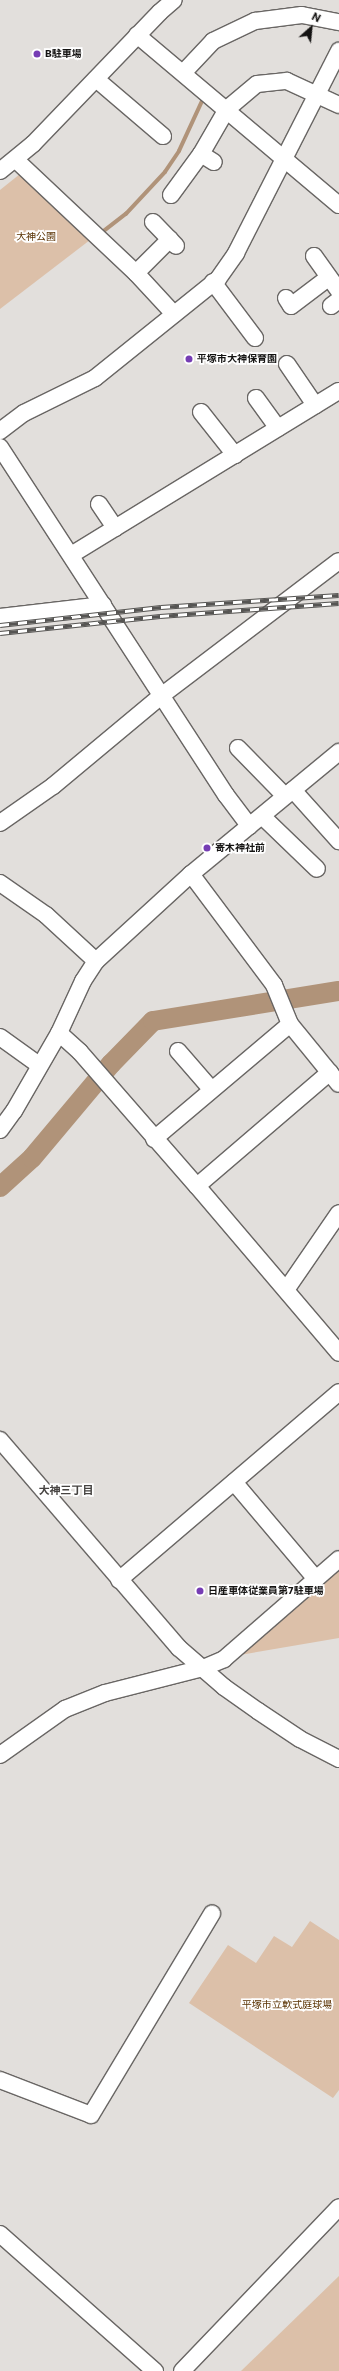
<!DOCTYPE html>
<html>
<head>
<meta charset="utf-8">
<style>
  body { margin:0 }
  #map { position:relative; width:339px; height:2371px; overflow:hidden; background:#e2dfdc; font-family:Commissioner,"Noto Sans JP",sans-serif }
  div>[style] { position:absolute }
  .green>* { inset:0; background:#dcc0a9 }
  .stream>* { height:3.5px; margin:-1.75px; padding:0 1.75px; transform-origin:1.75px; border-radius:1.75px; background:#b09379 }
  .river>* { height:20px; margin:-10px; padding:0 10px; transform-origin:10px; border-radius:10px; background:#b09379 }
  .roads { filter:drop-shadow(1px 0 #696664) drop-shadow(-1px 0 #696664) drop-shadow(0 1px #696664) drop-shadow(0 -1px #696664) }
  .minor>* { height:16px; margin:-8px; padding:0 8px; transform-origin:8px; border-radius:8px; background:#fff }
  .rail>* { height:4.5px; margin-top:-2.25px; transform-origin:0; background:repeating-linear-gradient(90deg,#fff 0 9px,#565553 0 18px); box-sizing:border-box; border-block:1px solid #565553 }
  .dots>* { width:11px; height:11px; translate:-50% -50%; box-sizing:border-box; border:2px solid #fff; border-radius:50% }
  span { translate:-50% -50%; white-space:nowrap; text-align:center; line-height:1.15; -webkit-text-stroke:3.5px #fff; paint-order:stroke }
  .poi-label { font-size:10px; color:#141312; font-weight:700 }
  .left { translate:0 -50%; text-align:left }
  .park-label { font-size:10px; color:#593101 }
  .neighbourhood-label { font-size:11px; color:#464341; font-weight:700 }
  .north { position:absolute; left:291px; top:8px; width:40px; height:40px; -webkit-text-stroke:3px #fff; paint-order:stroke; rotate:27deg; font-size:11px; font-weight:700; line-height:16px; text-align:center; color:#141312 }
  .north::after { content:''; display:block; margin:auto; width:14px; height:18px; background:#141312; clip-path:polygon(50% 0,100% 100%,50% 72%,0 100%) }
</style>
</head>
<body>
<div id="map">
  <div class="green">
    <i style="clip-path:polygon(20px 174px,90px 240px,0 309px,0 190px)"></i>
    <i style="clip-path:polygon(339px 1566px,339px 1638px,234px 1656px)"></i>
    <i style="clip-path:polygon(310px 1921px,339px 1940px,339px 2090px,333px 2098px,189px 2003px,228px 1945px,256px 1963px,274px 1936px,292px 1947px)"></i>
    <i style="clip-path:polygon(339px 2276px,339px 2371px,241px 2371px)"></i>
  </div>
  <div class="stream">
    <i style="left:100px;top:234px;width:33px;rotate:-38deg"></i>
    <i style="left:126px;top:214px;width:57px;rotate:-47.1deg"></i>
    <i style="left:165px;top:172px;width:25px;rotate:-56deg"></i>
    <i style="left:179px;top:151px;width:57px;rotate:-65.2deg"></i>
  </div>
  <div class="river">
    <i style="left:0;top:1187px;width:43px;rotate:-42.2deg"></i>
    <i style="left:32px;top:1158px;width:123px;rotate:-50deg"></i>
    <i style="left:111px;top:1064px;width:60px;rotate:-45.7deg"></i>
    <i style="left:153px;top:1021px;width:188px;rotate:-9.2deg"></i>
  </div>
  <div class="roads">
    <div class="minor">
      <i style="left:137px;top:35px;width:264px;rotate:40.1deg"></i>
      <i style="left:183px;top:73px;width:44px;rotate:-46.8deg"></i>
      <i style="left:213px;top:41px;width:47px;rotate:-25.5deg"></i>
      <i style="left:255px;top:21px;width:47px;rotate:-7.3deg"></i>
      <i style="left:302px;top:15px;width:38px;rotate:11deg"></i>
      <i style="left:96px;top:79px;width:88px;rotate:40.4deg"></i>
      <i style="left:201px;top:154px;width:15px;rotate:32deg"></i>
      <i style="left:16px;top:160px;width:165px;rotate:43.3deg"></i>
      <i style="left:136px;top:273px;width:56px;rotate:47.2deg"></i>
      <i style="left:0;top:171px;width:43px;rotate:-39.3deg"></i>
      <i style="left:33px;top:144px;width:183px;rotate:-46.1deg"></i>
      <i style="left:160px;top:12px;width:18px;rotate:-41deg"></i>
      <i style="left:171px;top:195px;width:51px;rotate:-53.8deg"></i>
      <i style="left:201px;top:154px;width:52px;rotate:-60deg"></i>
      <i style="left:227px;top:109px;width:39px;rotate:-40deg"></i>
      <i style="left:257px;top:84px;width:30px;rotate:-6deg"></i>
      <i style="left:287px;top:81px;width:57px;rotate:24.8deg"></i>
      <i style="left:153px;top:222px;width:33px;rotate:46deg"></i>
      <i style="left:314px;top:256px;width:43px;rotate:54.5deg"></i>
      <i style="left:136px;top:273px;width:48px;rotate:-45deg"></i>
      <i style="left:213px;top:282px;width:70px;rotate:53.1deg"></i>
      <i style="left:286px;top:298px;width:9px;rotate:58deg"></i>
      <i style="left:291px;top:306px;width:46px;rotate:-37.1deg"></i>
      <i style="left:331px;top:306px;width:10px;rotate:-37deg"></i>
      <i style="left:287px;top:364px;width:50px;rotate:55.7deg"></i>
      <i style="left:256px;top:398px;width:37px;rotate:54deg"></i>
      <i style="left:201px;top:412px;width:55px;rotate:51.7deg"></i>
      <i style="left:0;top:431px;width:30px;rotate:-37deg"></i>
      <i style="left:24px;top:413px;width:79px;rotate:-26.2deg"></i>
      <i style="left:95px;top:378px;width:158px;rotate:-38.8deg"></i>
      <i style="left:218px;top:279px;width:32px;rotate:-55deg"></i>
      <i style="left:236px;top:253px;width:227px;rotate:-63deg"></i>
      <i style="left:0;top:447px;width:415px;rotate:57deg"></i>
      <i style="left:226px;top:795px;width:39px;rotate:53deg"></i>
      <i style="left:99px;top:504px;width:29px;rotate:56deg"></i>
      <i style="left:71px;top:555px;width:314px;rotate:-31.5deg"></i>
      <i style="left:0;top:617px;width:104px;rotate:-6.6deg"></i>
      <i style="left:238px;top:748px;width:67px;rotate:45.6deg"></i>
      <i style="left:293px;top:790px;width:69px;rotate:48deg"></i>
      <i style="left:262px;top:816px;width:76px;rotate:43.9deg"></i>
      <i style="left:0;top:823px;width:65px;rotate:-34.9deg"></i>
      <i style="left:53px;top:786px;width:141px;rotate:-39.8deg"></i>
      <i style="left:161px;top:696px;width:223px;rotate:-37.2deg"></i>
      <i style="left:191px;top:874px;width:139px;rotate:53.2deg"></i>
      <i style="left:274px;top:985px;width:42px;rotate:67.7deg"></i>
      <i style="left:290px;top:1024px;width:77px;rotate:50.8deg"></i>
      <i style="left:0;top:883px;width:56px;rotate:34.8deg"></i>
      <i style="left:46px;top:915px;width:68px;rotate:42.6deg"></i>
      <i style="left:59px;top:1033px;width:28px;rotate:42deg"></i>
      <i style="left:80px;top:1052px;width:178px;rotate:48.9deg"></i>
      <i style="left:197px;top:1186px;width:219px;rotate:49.6deg"></i>
      <i style="left:0;top:1037px;width:48px;rotate:35.7deg"></i>
      <i style="left:178px;top:1051px;width:50px;rotate:49deg"></i>
      <i style="left:0;top:1130px;width:24px;rotate:-54deg"></i>
      <i style="left:14px;top:1111px;width:90px;rotate:-60deg"></i>
      <i style="left:59px;top:1033px;width:57px;rotate:-65.2deg"></i>
      <i style="left:83px;top:981px;width:24px;rotate:-57deg"></i>
      <i style="left:96px;top:961px;width:129px;rotate:-42.5deg"></i>
      <i style="left:191px;top:874px;width:192px;rotate:-39.5deg"></i>
      <i style="left:154px;top:1139px;width:178px;rotate:-40.2deg"></i>
      <i style="left:197px;top:1186px;width:175px;rotate:-40.6deg"></i>
      <i style="left:286px;top:1290px;width:93px;rotate:-55.5deg"></i>
      <i style="left:0;top:1440px;width:274px;rotate:49.3deg"></i>
      <i style="left:179px;top:1648px;width:60px;rotate:40.9deg"></i>
      <i style="left:224px;top:1687px;width:42px;rotate:35.2deg"></i>
      <i style="left:258px;top:1711px;width:50px;rotate:33.7deg"></i>
      <i style="left:300px;top:1739px;width:44px;rotate:27.1deg"></i>
      <i style="left:234px;top:1482px;width:127px;rotate:49.8deg"></i>
      <i style="left:119px;top:1580px;width:289px;rotate:-40.5deg"></i>
      <i style="left:0;top:1755px;width:80px;rotate:-35.3deg"></i>
      <i style="left:65px;top:1709px;width:43px;rotate:-21.8deg"></i>
      <i style="left:105px;top:1693px;width:101px;rotate:-14.3deg"></i>
      <i style="left:203px;top:1668px;width:23px;rotate:-23deg"></i>
      <i style="left:224px;top:1659px;width:152px;rotate:-41deg"></i>
      <i style="left:0;top:2080px;width:97px;rotate:21deg"></i>
      <i style="left:91px;top:2115px;width:235px;rotate:-59deg"></i>
      <i style="left:0;top:2234px;width:207px;rotate:41.5deg"></i>
      <i style="left:182px;top:2371px;width:227px;rotate:-46.2deg"></i>
    </div>
  </div>
  <div class="rail">
    <i style="left:0;top:625px;width:162px;rotate:-6.4deg"></i>
    <i style="left:161px;top:607px;width:178px;rotate:-3.9deg"></i>
    <i style="left:0;top:633px;width:161px;rotate:-6.1deg"></i>
    <i style="left:160px;top:616px;width:179px;rotate:-4.2deg"></i>
  </div>
  <div class="dots">
    <i style="left:37px;top:54px;background:#763db4"></i>
    <i style="left:189px;top:359px;background:#763db4"></i>
    <i style="left:207px;top:848px;background:#763db4"></i>
    <i style="left:200px;top:1591px;background:#763db4"></i>
  </div>
  <div class="poi-label">
    <span class="left" style="left:45px;top:54px">B駐車場</span>
    <span class="left" style="left:197px;top:359px">平塚市大神保育園</span>
    <span class="left" style="left:215px;top:848px">寄木神社前</span>
    <span class="left" style="left:208px;top:1591px">日産車体従業員第7駐車場</span>
  </div>
  <div class="park-label">
    <span style="left:36px;top:237px">大神公園</span>
    <span style="left:287px;top:2005px">平塚市立軟式庭球場</span>
  </div>
  <div class="neighbourhood-label">
    <span style="left:66px;top:1490px">大神三丁目</span>
  </div>
  <div class="north">N</div>
</div>
</body>
</html>
